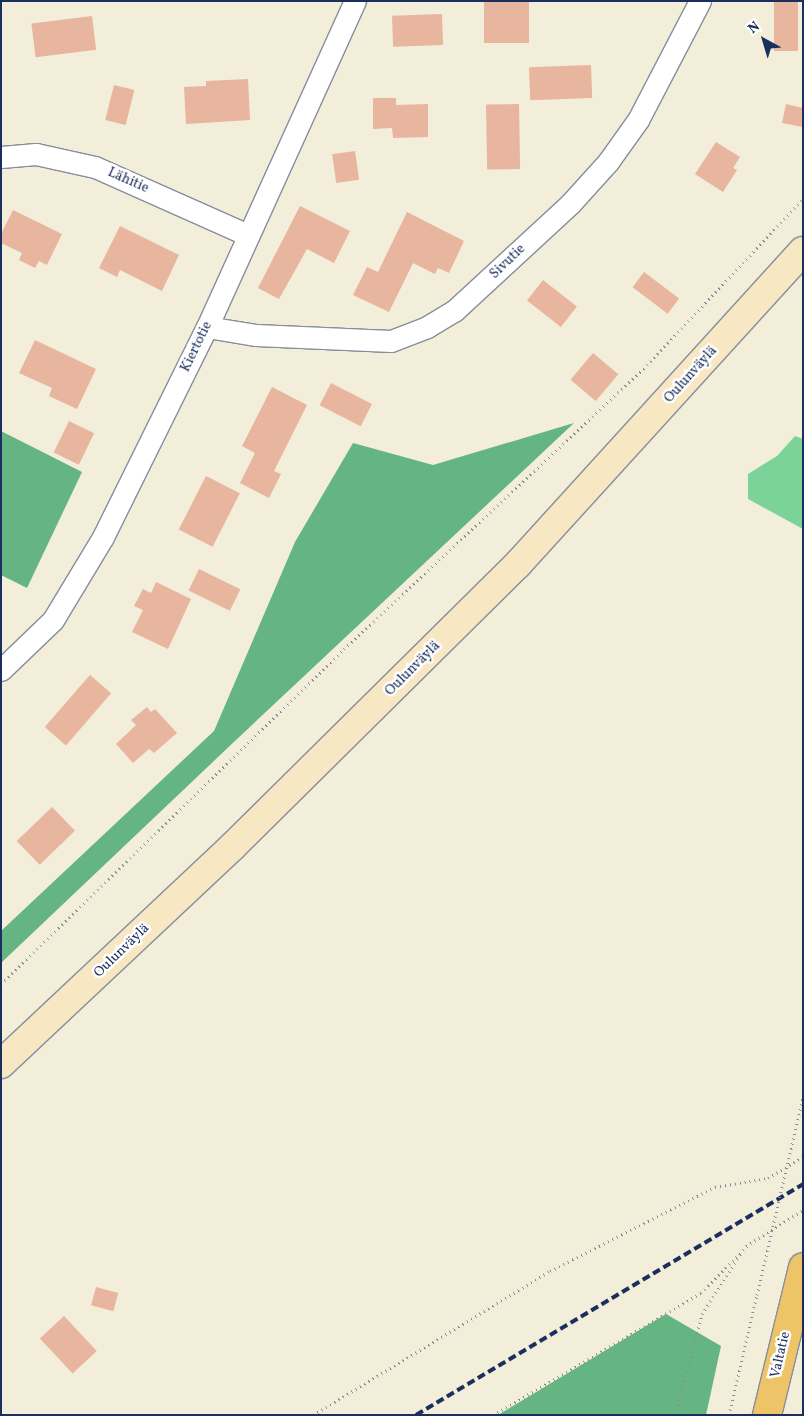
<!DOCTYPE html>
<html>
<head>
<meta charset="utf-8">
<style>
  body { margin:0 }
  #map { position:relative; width:804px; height:1416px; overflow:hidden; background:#f2eeda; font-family:Vollkorn,serif }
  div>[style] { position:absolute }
  .green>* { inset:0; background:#7bd399 }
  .forest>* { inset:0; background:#64b581 }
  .building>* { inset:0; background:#e8b59e; transform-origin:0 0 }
  .path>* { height:3px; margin-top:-1.5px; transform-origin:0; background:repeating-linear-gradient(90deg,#868e9c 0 1px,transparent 0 5px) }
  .roads { filter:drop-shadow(1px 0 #868e9c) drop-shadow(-1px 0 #868e9c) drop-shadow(0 1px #868e9c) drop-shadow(0 -1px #868e9c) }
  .minor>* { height:21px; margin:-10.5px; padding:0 10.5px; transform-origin:10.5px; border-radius:10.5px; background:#fff }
  .secondary>* { height:28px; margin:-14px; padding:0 14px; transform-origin:14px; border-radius:14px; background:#f8e7c3 }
  .trunk>* { height:28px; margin:-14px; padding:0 14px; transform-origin:14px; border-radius:14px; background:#eec469 }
  .rail>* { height:4px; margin-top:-2px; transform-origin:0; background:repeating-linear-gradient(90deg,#1b2f5e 0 8px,transparent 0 12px) }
  .path-bridge>* { height:3px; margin-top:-1.5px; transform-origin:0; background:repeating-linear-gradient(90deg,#868e9c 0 1px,transparent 0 5px) }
  span { translate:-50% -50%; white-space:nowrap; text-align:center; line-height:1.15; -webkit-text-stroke:5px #fff; paint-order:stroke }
  .street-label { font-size:14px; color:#1b2f5e }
  .frame { position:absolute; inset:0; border:2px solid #1b2f5e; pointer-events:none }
  .north { position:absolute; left:739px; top:15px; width:50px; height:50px; -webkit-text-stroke:4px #fff; paint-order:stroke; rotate:321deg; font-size:14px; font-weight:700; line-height:20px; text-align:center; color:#1b2f5e }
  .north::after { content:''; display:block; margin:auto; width:18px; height:22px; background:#1b2f5e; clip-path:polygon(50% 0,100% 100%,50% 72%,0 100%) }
</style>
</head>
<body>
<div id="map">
  <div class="green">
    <i style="clip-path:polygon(795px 436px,803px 439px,803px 529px,748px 499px,748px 474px,777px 456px)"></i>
  </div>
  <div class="forest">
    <i style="clip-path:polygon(574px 423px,236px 740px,1px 963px,1px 931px,214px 731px,295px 542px,353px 443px,433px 465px)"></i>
    <i style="clip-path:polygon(1px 431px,82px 472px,27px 588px,1px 575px)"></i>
    <i style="clip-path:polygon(666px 1314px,721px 1346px,706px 1415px,498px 1415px)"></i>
  </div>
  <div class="building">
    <i style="left:484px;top:1px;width:45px;height:42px"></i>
    <i style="left:774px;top:1px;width:24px;height:50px"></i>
    <i style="left:442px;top:14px;width:31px;height:50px;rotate:88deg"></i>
    <i style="left:92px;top:16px;width:34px;height:61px;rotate:83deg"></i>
    <i style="left:591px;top:65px;width:33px;height:62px;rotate:88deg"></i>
    <i style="clip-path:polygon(248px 79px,250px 120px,186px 124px,184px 87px,206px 86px,206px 81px)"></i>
    <i style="left:114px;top:85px;width:21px;height:36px;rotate:14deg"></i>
    <i style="clip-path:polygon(373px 98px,396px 98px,396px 105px,428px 104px,428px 137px,393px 138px,392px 128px,373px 129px)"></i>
    <i style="left:519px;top:104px;width:65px;height:33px;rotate:89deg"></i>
    <i style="clip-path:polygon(786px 104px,803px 108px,803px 127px,782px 123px)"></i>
    <i style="clip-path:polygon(716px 142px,740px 157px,733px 168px,737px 170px,723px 192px,695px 174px)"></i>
    <i style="left:355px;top:151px;width:29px;height:23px;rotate:82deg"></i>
    <i style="clip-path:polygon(300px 206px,350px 231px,334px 263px,307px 249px,279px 299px,258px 288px)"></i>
    <i style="clip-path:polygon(13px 210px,62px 234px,47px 265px,39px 261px,35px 268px,19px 260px,22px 253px,1px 243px,1px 234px)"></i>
    <i style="clip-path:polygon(407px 212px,464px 241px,449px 273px,438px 268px,435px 274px,413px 263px,389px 312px,353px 295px,367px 267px,378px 272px)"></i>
    <i style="clip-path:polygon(120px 226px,179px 255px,162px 291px,120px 270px,117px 277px,99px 268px)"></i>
    <i style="left:644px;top:272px;width:44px;height:19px;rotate:37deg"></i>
    <i style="left:543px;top:280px;width:43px;height:26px;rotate:38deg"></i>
    <i style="clip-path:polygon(35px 340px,96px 369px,77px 409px,49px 396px,52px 388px,19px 373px)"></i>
    <i style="left:593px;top:353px;width:33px;height:35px;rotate:40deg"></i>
    <i style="left:331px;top:383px;width:46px;height:25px;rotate:27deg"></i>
    <i style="clip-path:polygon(272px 387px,307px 405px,274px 471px,281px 474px,269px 498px,240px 483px,255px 453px,242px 446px)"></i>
    <i style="left:69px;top:421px;width:28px;height:35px;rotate:26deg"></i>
    <i style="left:206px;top:476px;width:38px;height:60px;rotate:27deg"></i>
    <i style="left:199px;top:569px;width:46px;height:24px;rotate:26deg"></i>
    <i style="clip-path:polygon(156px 582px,191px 599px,168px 649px,132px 632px,143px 610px,134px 606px,143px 589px,151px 593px)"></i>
    <i style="left:90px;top:675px;width:28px;height:69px;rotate:41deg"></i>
    <i style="clip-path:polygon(147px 707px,151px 712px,155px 709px,177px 733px,154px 753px,149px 749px,133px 763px,116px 744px,136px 725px,131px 720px)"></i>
    <i style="left:52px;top:807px;width:33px;height:49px;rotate:46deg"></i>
    <i style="left:96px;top:1287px;width:23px;height:19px;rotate:15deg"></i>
    <i style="left:64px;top:1316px;width:48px;height:33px;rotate:47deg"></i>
  </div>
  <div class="path">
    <i style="left:1px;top:984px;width:479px;rotate:-44.3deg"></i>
    <i style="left:344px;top:649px;width:415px;rotate:-43.1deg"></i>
    <i style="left:647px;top:365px;width:228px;rotate:-46.8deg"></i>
    <i style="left:746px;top:1246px;width:67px;rotate:-32.3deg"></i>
    <i style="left:313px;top:1415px;width:277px;rotate:-31.3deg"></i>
    <i style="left:550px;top:1271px;width:185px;rotate:-27deg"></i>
    <i style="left:715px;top:1187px;width:54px;rotate:-9.6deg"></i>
    <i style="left:768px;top:1178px;width:41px;rotate:-31deg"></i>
    <i style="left:493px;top:1415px;width:241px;rotate:-30.4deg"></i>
    <i style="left:701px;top:1293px;width:66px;rotate:-45.6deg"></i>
    <i style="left:675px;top:1415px;width:105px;rotate:-75deg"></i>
    <i style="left:702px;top:1314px;width:72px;rotate:-57.4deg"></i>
    <i style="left:729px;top:1415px;width:123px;rotate:-76.9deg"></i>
  </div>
  <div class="roads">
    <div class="minor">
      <i style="left:1px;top:157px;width:35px;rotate:-5deg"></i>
      <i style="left:36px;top:154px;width:60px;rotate:12.4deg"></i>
      <i style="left:95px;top:167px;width:167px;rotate:24deg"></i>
      <i style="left:207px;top:327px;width:50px;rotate:9.3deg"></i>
      <i style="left:256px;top:335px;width:135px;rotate:2.5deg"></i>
      <i style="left:391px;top:341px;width:39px;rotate:-21deg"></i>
      <i style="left:427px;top:327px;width:31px;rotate:-31deg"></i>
      <i style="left:454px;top:311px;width:158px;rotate:-42.7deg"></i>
      <i style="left:570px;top:204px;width:57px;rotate:-47.9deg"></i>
      <i style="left:608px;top:162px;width:52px;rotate:-54.5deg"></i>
      <i style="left:638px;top:120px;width:134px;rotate:-62.5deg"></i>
      <i style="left:1px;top:670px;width:72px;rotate:-43.9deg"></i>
      <i style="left:53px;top:620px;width:97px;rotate:-58.9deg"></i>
      <i style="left:103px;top:537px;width:234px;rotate:-63.7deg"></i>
      <i style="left:207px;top:327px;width:358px;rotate:-65.6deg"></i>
    </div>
    <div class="secondary">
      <i style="left:1px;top:1064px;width:317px;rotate:-43.2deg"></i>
      <i style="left:232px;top:847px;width:402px;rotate:-44.7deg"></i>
      <i style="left:518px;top:564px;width:423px;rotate:-47.7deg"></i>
    </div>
    <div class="trunk">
      <i style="left:767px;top:1415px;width:152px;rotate:-76.3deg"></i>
    </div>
  </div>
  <div class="rail">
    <i style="left:416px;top:1415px;width:451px;rotate:-30.8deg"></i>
  </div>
  <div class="path-bridge">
    <i style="left:757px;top:1295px;width:202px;rotate:-76.9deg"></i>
  </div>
  <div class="street-label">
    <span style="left:128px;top:181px;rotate:24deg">Lähitie</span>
    <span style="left:508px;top:262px;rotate:-44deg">Sivutie</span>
    <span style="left:197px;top:347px;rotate:-64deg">Kiertotie</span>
    <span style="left:691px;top:375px;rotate:-48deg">Oulunväylä</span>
    <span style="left:413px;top:669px;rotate:-45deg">Oulunväylä</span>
    <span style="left:122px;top:951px;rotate:-44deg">Oulunväylä</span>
    <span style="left:781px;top:1355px;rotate:-77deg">Valtatie</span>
  </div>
  <div class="frame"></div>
  <div class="north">N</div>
</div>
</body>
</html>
